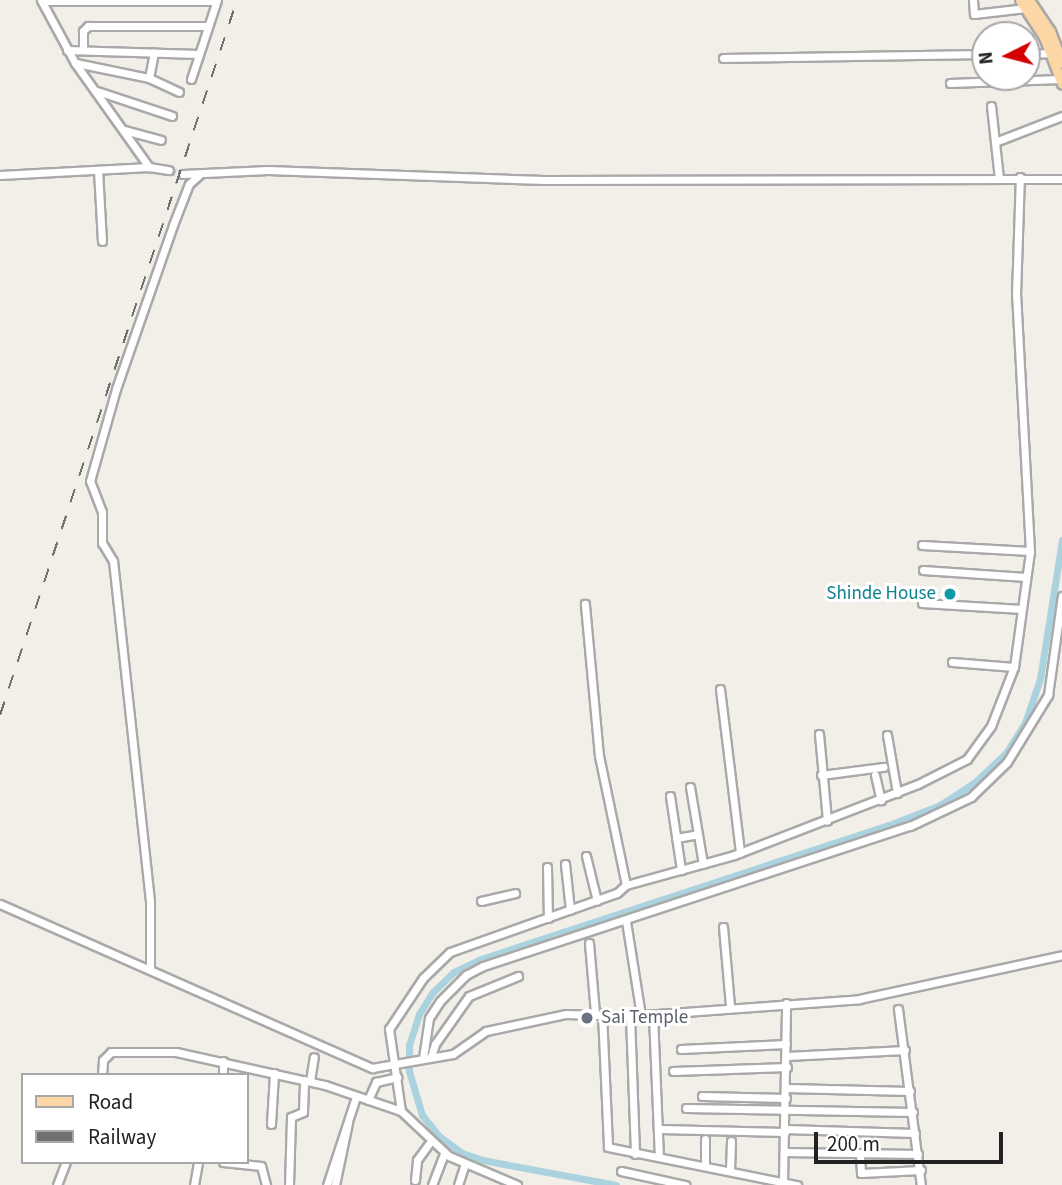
<!DOCTYPE html>
<html>
<head>
<meta charset="utf-8">
<style>
  body { margin:0 }
  #map { position:relative; width:1062px; height:1185px; overflow:hidden; background:#f2efe9; font-family:"Source Sans 3",sans-serif }
  div>[style] { position:absolute }
  .canal>* { height:7px; margin:-3.5px; padding:0 3.5px; transform-origin:3.5px; border-radius:3.5px; background:#aad3df }
  .minor-tunnel>* { height:7px; margin-top:-3.5px; transform-origin:0; background:repeating-linear-gradient(90deg,#c8c6c1 0 7px,transparent 0 10.5px) }
  .roads { filter:drop-shadow(2px 0 #a9a9a9) drop-shadow(-2px 0 #a9a9a9) drop-shadow(0 2px #a9a9a9) drop-shadow(0 -2px #a9a9a9) }
  .minor>* { height:7px; margin:-3.5px; padding:0 3.5px; transform-origin:3.5px; border-radius:3.5px; background:#fff }
  .major>* { height:9px; margin:-4.5px; padding:0 4.5px; transform-origin:4.5px; border-radius:4.5px; background:#fcd6a4 }
  .rail>* { height:2px; margin-top:-1px; transform-origin:0; background:repeating-linear-gradient(90deg,#707070 0 14px,transparent 0 28px) }
  .dots>* { width:19px; height:19px; translate:-50% -50%; box-sizing:border-box; border:4px solid #fff; border-radius:50% }
  span { translate:-50% -50%; white-space:nowrap; text-align:center; line-height:1.15; -webkit-text-stroke:6px #fff; paint-order:stroke }
  .culture-label { font-size:19px; color:#0d838f }
  .right { translate:-100% -50%; text-align:right }
  .worship-label { font-size:19px; color:#5b616d }
  .left { translate:0 -50%; text-align:left }
  .legend { position:absolute; left:21px; top:1073px; width:228px; height:91px; box-sizing:border-box; background:#fff; border:2px solid #a7a7a7; margin:0; padding:9px 12px; list-style:none; font-size:21px; color:#222 }
  .legend li { display:flex; align-items:center; gap:14px; height:35px }
  .legend b { width:35px; border:2px solid #a7a7a7 }
  .north { position:absolute; left:971px; top:21px; width:70px; height:70px; box-sizing:border-box; background:#fff; border:2px solid #a7a7a7; border-radius:50%; rotate:264deg; font-size:19px; font-weight:700; line-height:28px; text-align:center; color:#222 }
  .north::after { content:''; display:block; margin:auto; width:24px; height:32px; background:#d40000; clip-path:polygon(50% 0,100% 100%,50% 72%,0 100%) }
  .scale { position:absolute; left:814px; top:1132px; width:189px; height:32px; box-sizing:border-box; border:4px solid #222; border-top:0; padding-left:9px; font-size:21px; line-height:24px; white-space:nowrap; color:#222; -webkit-text-stroke:5px #fff; paint-order:stroke }
</style>
</head>
<body>
<div id="map">
  <div class="canal">
    <i style="left:616px;top:1185px;width:135px;rotate:-169.4deg"></i>
    <i style="left:483px;top:1160px;width:22px;rotate:-162deg"></i>
    <i style="left:462px;top:1153px;width:29px;rotate:-144deg"></i>
    <i style="left:439px;top:1136px;width:27px;rotate:-129deg"></i>
    <i style="left:422px;top:1115px;width:46px;rotate:-106.5deg"></i>
    <i style="left:409px;top:1071px;width:26px;rotate:-90deg"></i>
    <i style="left:409px;top:1045px;width:33px;rotate:-72deg"></i>
    <i style="left:419px;top:1014px;width:26px;rotate:-58deg"></i>
    <i style="left:433px;top:992px;width:29px;rotate:-44deg"></i>
    <i style="left:454px;top:972px;width:30px;rotate:-26deg"></i>
    <i style="left:481px;top:959px;width:429px;rotate:-18.2deg"></i>
    <i style="left:889px;top:825px;width:55px;rotate:-21.4deg"></i>
    <i style="left:940px;top:805px;width:40px;rotate:-32.9deg"></i>
    <i style="left:974px;top:783px;width:44px;rotate:-43.2deg"></i>
    <i style="left:1006px;top:753px;width:36px;rotate:-58deg"></i>
    <i style="left:1025px;top:723px;width:46px;rotate:-71.2deg"></i>
    <i style="left:1040px;top:679px;width:141px;rotate:-81deg"></i>
  </div>
  <div class="minor-tunnel">
    <i style="left:169px;top:170px;width:15px;rotate:16deg"></i>
  </div>
  <div class="roads">
    <div class="minor">
      <i style="left:41px;top:0;width:72px;rotate:61.6deg"></i>
      <i style="left:75px;top:63px;width:128px;rotate:54.6deg"></i>
      <i style="left:973px;top:0;width:14px;rotate:86deg"></i>
      <i style="left:974px;top:14px;width:52px;rotate:-6.6deg"></i>
      <i style="left:42px;top:1px;width:174px"></i>
      <i style="left:67px;top:50px;width:132px;rotate:1.7deg"></i>
      <i style="left:83px;top:50px;width:19px;rotate:-90deg"></i>
      <i style="left:83px;top:31px;width:7px;rotate:-45deg"></i>
      <i style="left:88px;top:26px;width:120px"></i>
      <i style="left:1027px;top:54px;width:27px;rotate:-2deg"></i>
      <i style="left:723px;top:58px;width:262px;rotate:-0.9deg"></i>
      <i style="left:76px;top:63px;width:75px;rotate:11.6deg"></i>
      <i style="left:149px;top:78px;width:33px;rotate:25deg"></i>
      <i style="left:149px;top:78px;width:26px;rotate:-79deg"></i>
      <i style="left:191px;top:79px;width:83px;rotate:-71.8deg"></i>
      <i style="left:950px;top:83px;width:110px;rotate:-2.1deg"></i>
      <i style="left:97px;top:91px;width:79px;rotate:18.4deg"></i>
      <i style="left:991px;top:106px;width:72px;rotate:83.7deg"></i>
      <i style="left:124px;top:130px;width:38px;rotate:15deg"></i>
      <i style="left:995px;top:142px;width:72px;rotate:-21.2deg"></i>
      <i style="left:98px;top:170px;width:71px;rotate:86.8deg"></i>
      <i style="left:183px;top:174px;width:85px;rotate:-2.7deg"></i>
      <i style="left:268px;top:170px;width:276px;rotate:2.1deg"></i>
      <i style="left:544px;top:180px;width:518px;rotate:-0.11deg"></i>
      <i style="left:0;top:175px;width:149px;rotate:-3.1deg"></i>
      <i style="left:149px;top:167px;width:20px;rotate:9deg"></i>
      <i style="left:922px;top:545px;width:108px;rotate:3.2deg"></i>
      <i style="left:923px;top:570px;width:103px;rotate:3.9deg"></i>
      <i style="left:922px;top:603px;width:100px;rotate:3.4deg"></i>
      <i style="left:952px;top:662px;width:62px;rotate:4.6deg"></i>
      <i style="left:720px;top:689px;width:165px;rotate:83deg"></i>
      <i style="left:819px;top:734px;width:87px;rotate:84.7deg"></i>
      <i style="left:887px;top:735px;width:59px;rotate:80.2deg"></i>
      <i style="left:821px;top:775px;width:63px;rotate:-7.4deg"></i>
      <i style="left:875px;top:775px;width:26px;rotate:77deg"></i>
      <i style="left:690px;top:787px;width:78px;rotate:80.4deg"></i>
      <i style="left:670px;top:796px;width:75px;rotate:81.5deg"></i>
      <i style="left:676px;top:838px;width:22px;rotate:-10deg"></i>
      <i style="left:586px;top:856px;width:46px;rotate:76.3deg"></i>
      <i style="left:565px;top:864px;width:46px;rotate:83.8deg"></i>
      <i style="left:547px;top:867px;width:51px;rotate:88.9deg"></i>
      <i style="left:626px;top:885px;width:112px;rotate:-15.5deg"></i>
      <i style="left:734px;top:855px;width:197px;rotate:-21.1deg"></i>
      <i style="left:918px;top:784px;width:55px;rotate:-27deg"></i>
      <i style="left:967px;top:759px;width:41px;rotate:-54deg"></i>
      <i style="left:991px;top:726px;width:63px;rotate:-68.7deg"></i>
      <i style="left:1014px;top:667px;width:117px;rotate:-82.1deg"></i>
      <i style="left:1030px;top:551px;width:256px;rotate:-93.1deg"></i>
      <i style="left:1016px;top:295px;width:118px;rotate:-88.1deg"></i>
      <i style="left:481px;top:901px;width:35px;rotate:-13deg"></i>
      <i style="left:0;top:904px;width:407px;rotate:23.8deg"></i>
      <i style="left:372px;top:1068px;width:82px;rotate:-9.8deg"></i>
      <i style="left:453px;top:1054px;width:40px;rotate:-34.9deg"></i>
      <i style="left:486px;top:1031px;width:82px;rotate:-12deg"></i>
      <i style="left:566px;top:1014px;width:64px;rotate:1.8deg"></i>
      <i style="left:630px;top:1016px;width:230px;rotate:-4.2deg"></i>
      <i style="left:859px;top:999px;width:208px;rotate:-12.2deg"></i>
      <i style="left:626px;top:921px;width:96px;rotate:81deg"></i>
      <i style="left:723px;top:927px;width:79px;rotate:84.9deg"></i>
      <i style="left:589px;top:943px;width:70px;rotate:85.1deg"></i>
      <i style="left:150px;top:970px;width:69px;rotate:-90deg"></i>
      <i style="left:150px;top:901px;width:342px;rotate:-96.2deg"></i>
      <i style="left:113px;top:561px;width:21px;rotate:-121deg"></i>
      <i style="left:102px;top:543px;width:31px;rotate:-90deg"></i>
      <i style="left:102px;top:512px;width:33px;rotate:-111deg"></i>
      <i style="left:90px;top:481px;width:96px;rotate:-74.2deg"></i>
      <i style="left:116px;top:389px;width:174px;rotate:-70.8deg"></i>
      <i style="left:173px;top:225px;width:44px;rotate:-68.7deg"></i>
      <i style="left:189px;top:184px;width:13px;rotate:-42deg"></i>
      <i style="left:898px;top:1009px;width:177px;rotate:82.6deg"></i>
      <i style="left:602px;top:1013px;width:134px;rotate:87.4deg"></i>
      <i style="left:608px;top:1147px;width:193px;rotate:11.4deg"></i>
      <i style="left:653px;top:1015px;width:142px;rotate:87.6deg"></i>
      <i style="left:630px;top:1016px;width:138px;rotate:87.9deg"></i>
      <i style="left:681px;top:1049px;width:105px;rotate:-2.7deg"></i>
      <i style="left:787px;top:1056px;width:118px;rotate:-2.9deg"></i>
      <i style="left:431px;top:1057px;width:14px;rotate:-73deg"></i>
      <i style="left:435px;top:1044px;width:59px;rotate:-54.7deg"></i>
      <i style="left:469px;top:996px;width:53px;rotate:-22.2deg"></i>
      <i style="left:423px;top:1058px;width:40px;rotate:-81.5deg"></i>
      <i style="left:429px;top:1018px;width:20px;rotate:-57deg"></i>
      <i style="left:440px;top:1001px;width:37px;rotate:-45deg"></i>
      <i style="left:466px;top:975px;width:19px;rotate:-28deg"></i>
      <i style="left:483px;top:966px;width:449px;rotate:-18.2deg"></i>
      <i style="left:910px;top:826px;width:68px;rotate:-25.4deg"></i>
      <i style="left:971px;top:797px;width:50px;rotate:-44.2deg"></i>
      <i style="left:1007px;top:762px;width:79px;rotate:-58.5deg"></i>
      <i style="left:1048px;top:695px;width:100px;rotate:-82deg"></i>
      <i style="left:673px;top:1071px;width:114px;rotate:-2deg"></i>
      <i style="left:102px;top:1075px;width:15px;rotate:-86deg"></i>
      <i style="left:103px;top:1060px;width:11px;rotate:-45deg"></i>
      <i style="left:111px;top:1052px;width:65px"></i>
      <i style="left:176px;top:1052px;width:153px;rotate:12.5deg"></i>
      <i style="left:325px;top:1085px;width:80px;rotate:18.9deg"></i>
      <i style="left:401px;top:1111px;width:66px;rotate:43.2deg"></i>
      <i style="left:449px;top:1156px;width:74px;rotate:23.1deg"></i>
      <i style="left:223px;top:1075px;width:14px;rotate:-90deg"></i>
      <i style="left:310px;top:1081px;width:24px;rotate:-81deg"></i>
      <i style="left:786px;top:1088px;width:124px;rotate:1.4deg"></i>
      <i style="left:702px;top:1096px;width:84px;rotate:1.4deg"></i>
      <i style="left:368px;top:1100px;width:20px;rotate:-66deg"></i>
      <i style="left:376px;top:1082px;width:22px;rotate:-13deg"></i>
      <i style="left:686px;top:1108px;width:227px;rotate:1deg"></i>
      <i style="left:401px;top:1111px;width:83px;rotate:-98.3deg"></i>
      <i style="left:389px;top:1029px;width:61px;rotate:-56.3deg"></i>
      <i style="left:423px;top:978px;width:37px;rotate:-44deg"></i>
      <i style="left:450px;top:952px;width:177px;rotate:-19.5deg"></i>
      <i style="left:617px;top:893px;width:12px;rotate:-42deg"></i>
      <i style="left:626px;top:885px;width:132px;rotate:-101.8deg"></i>
      <i style="left:599px;top:756px;width:153px;rotate:-95.3deg"></i>
      <i style="left:271px;top:1124px;width:51px;rotate:-86.6deg"></i>
      <i style="left:660px;top:1129px;width:125px;rotate:1.4deg"></i>
      <i style="left:785px;top:1129px;width:130px;rotate:1.8deg"></i>
      <i style="left:705px;top:1139px;width:25px;rotate:90deg"></i>
      <i style="left:784px;top:1152px;width:134px;rotate:0.9deg"></i>
      <i style="left:860px;top:1154px;width:19px;rotate:87deg"></i>
      <i style="left:861px;top:1173px;width:60px;rotate:-2.9deg"></i>
      <i style="left:223px;top:1162px;width:38px;rotate:6deg"></i>
      <i style="left:261px;top:1166px;width:20px;rotate:75deg"></i>
      <i style="left:730px;top:1170px;width:29px;rotate:-88deg"></i>
      <i style="left:621px;top:1171px;width:66px;rotate:12.3deg"></i>
      <i style="left:415px;top:1180px;width:20px;rotate:-84deg"></i>
      <i style="left:417px;top:1160px;width:22px;rotate:-54deg"></i>
      <i style="left:783px;top:1182px;width:179px;rotate:-89deg"></i>
      <i style="left:57px;top:1185px;width:25px;rotate:-69deg"></i>
      <i style="left:194px;top:1185px;width:23px;rotate:-80deg"></i>
      <i style="left:289px;top:1185px;width:68px;rotate:-88.3deg"></i>
      <i style="left:291px;top:1117px;width:13px;rotate:-23deg"></i>
      <i style="left:303px;top:1112px;width:32px;rotate:-88deg"></i>
      <i style="left:327px;top:1185px;width:93px;rotate:-71.8deg"></i>
      <i style="left:335px;top:1185px;width:63px;rotate:-78.2deg"></i>
      <i style="left:432px;top:1185px;width:34px;rotate:-69deg"></i>
      <i style="left:458px;top:1185px;width:22px;rotate:-72deg"></i>
    </div>
    <div class="major">
      <i style="left:1020px;top:0;width:44px;rotate:57deg"></i>
      <i style="left:1044px;top:37px;width:50px;rotate:69deg"></i>
      <i style="left:1029px;top:0;width:37px;rotate:56deg"></i>
      <i style="left:1050px;top:31px;width:34px;rotate:69deg"></i>
    </div>
  </div>
  <div class="rail">
    <i style="left:0;top:715px;width:753px;rotate:-71.66deg"></i>
  </div>
  <div class="dots">
    <i style="left:950px;top:594px;background:#0f9aa8"></i>
    <i style="left:587px;top:1018px;background:#6b7280"></i>
  </div>
  <div class="culture-label">
    <span class="right" style="left:936px;top:594px">Shinde House</span>
  </div>
  <div class="worship-label">
    <span class="left" style="left:601px;top:1018px">Sai Temple</span>
  </div>
  <ul class="legend">
  <li><b style="height:9px;background:#fcd6a4"></b>Road</li>
  <li><b style="height:9px;background:#707070"></b>Railway</li>
  </ul>
  <div class="north">N</div>
  <div class="scale">200 m</div>
</div>
</body>
</html>
